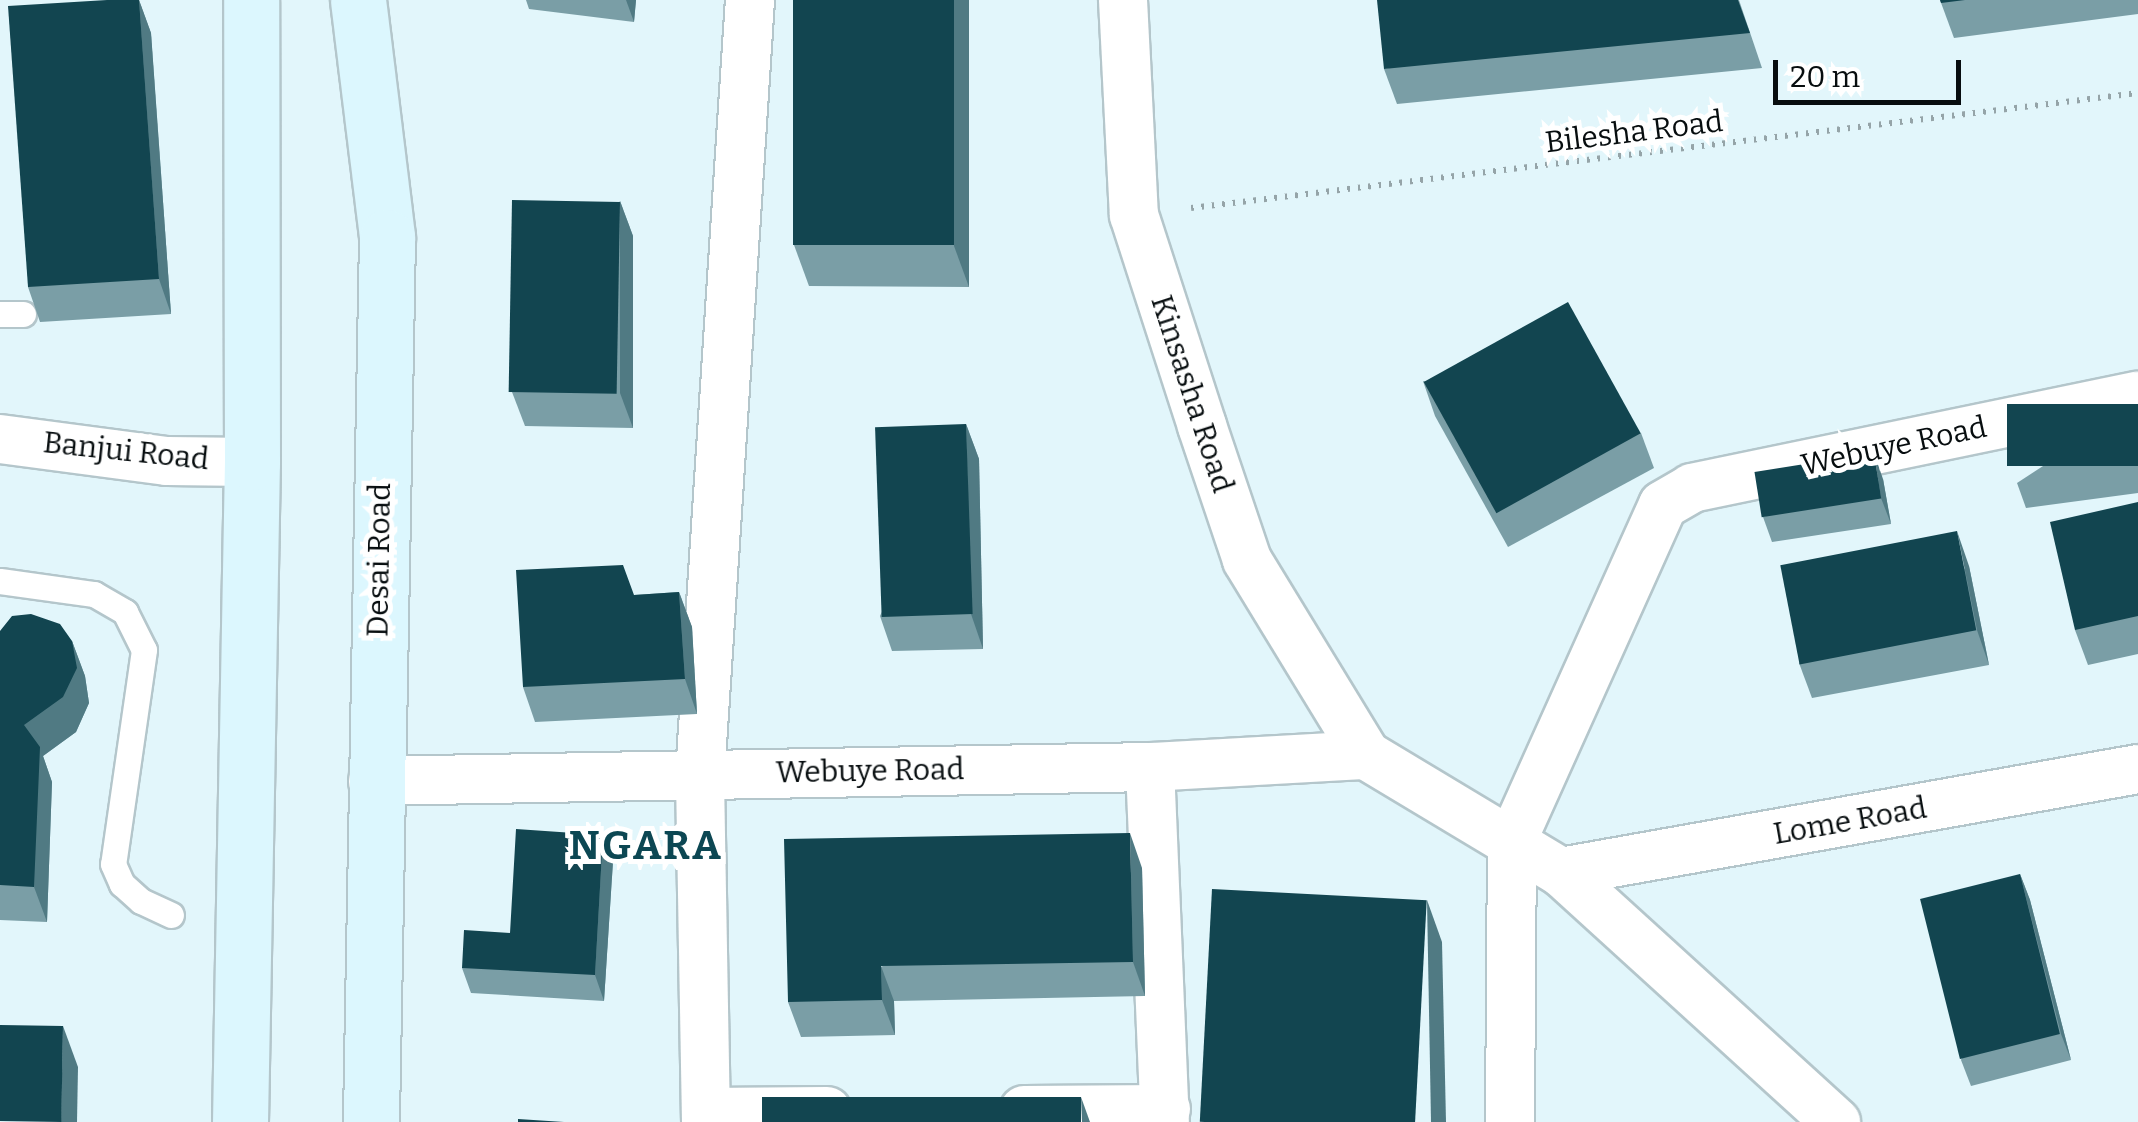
<!DOCTYPE html>
<html>
<head>
<meta charset="utf-8">
<style>
  body { margin:0 }
  #map { position:relative; width:2138px; height:1122px; overflow:hidden; background:#e2f6fb; font-family:Bitter,serif }
  div>[style] { position:absolute }
  .path>* { height:6px; margin-top:-3px; transform-origin:0; background:repeating-linear-gradient(90deg,#95a4a8 0 2.5px,transparent 0 10.5px) }
  .roads { filter:drop-shadow(2px 0 #b4c6cb) drop-shadow(-2px 0 #b4c6cb) drop-shadow(0 2px #b4c6cb) drop-shadow(0 -2px #b4c6cb) }
  .lane>* { height:25px; margin:-12.5px; padding:0 12.5px; transform-origin:12.5px; border-radius:12.5px; background:#fff }
  .street>* { height:48px; margin:-24px; padding:0 24px; transform-origin:24px; border-radius:24px; background:#fff }
  .secondary>* { height:55px; margin:-27.5px; padding:0 27.5px; transform-origin:27.5px; border-radius:27.5px; background:#dcf7fe }
  .wall>* { inset:0; background:#7a9ea6 }
  .shaded-wall>* { inset:0; background:#507a83 }
  .building>* { inset:0; background:#124550; transform-origin:0 0 }
  span { translate:-50% -50%; white-space:nowrap; text-align:center; line-height:1.15; -webkit-text-stroke:10px #fff; paint-order:stroke }
  .street-label { font-size:30px; color:#070d0f }
  .district-label { font-size:40px; color:#0c4753; font-weight:700; letter-spacing:2.5px }
  .scale { position:absolute; left:1773px; top:60px; width:188px; height:45px; box-sizing:border-box; border:5px solid #070d0f; border-top:0; padding-left:12px; font-size:30px; line-height:35px; white-space:nowrap; color:#070d0f; -webkit-text-stroke:8px #fff; paint-order:stroke }
</style>
</head>
<body>
<div id="map">
  <div class="path">
    <i style="left:1191px;top:208px;width:954px;rotate:-6.92deg"></i>
  </div>
  <div class="roads">
    <div class="lane">
      <i style="left:0;top:314px;width:23px"></i>
      <i style="left:0;top:581px;width:95px;rotate:7.9deg"></i>
      <i style="left:94px;top:594px;width:36px;rotate:30deg"></i>
      <i style="left:125px;top:612px;width:42px;rotate:63.4deg"></i>
      <i style="left:144px;top:650px;width:216px;rotate:98.2deg"></i>
      <i style="left:113px;top:864px;width:22px;rotate:66deg"></i>
      <i style="left:122px;top:884px;width:25px;rotate:42deg"></i>
      <i style="left:141px;top:901px;width:33px;rotate:25deg"></i>
    </div>
    <div class="street">
      <i style="left:1123px;top:0;width:215px;rotate:87.1deg"></i>
      <i style="left:1134px;top:215px;width:222px;rotate:72.1deg"></i>
      <i style="left:1202px;top:426px;width:141px;rotate:71.4deg"></i>
      <i style="left:1247px;top:560px;width:228px;rotate:58.6deg"></i>
      <i style="left:1366px;top:755px;width:227px;rotate:31deg"></i>
      <i style="left:1561px;top:872px;width:372px;rotate:42.3deg"></i>
      <i style="left:0;top:439px;width:168px;rotate:7.5deg"></i>
      <i style="left:167px;top:461px;width:85px;rotate:0.7deg"></i>
      <i style="left:1150px;top:767px;width:355px;rotate:87.6deg"></i>
      <i style="left:373px;top:781px;width:777px;rotate:-1.03deg"></i>
      <i style="left:1150px;top:767px;width:216px;rotate:-3.2deg"></i>
      <i style="left:1561px;top:872px;width:586px;rotate:-10.12deg"></i>
      <i style="left:1024px;top:1110px;width:142px;rotate:-0.4deg"></i>
      <i style="left:706px;top:1112px;width:121px;rotate:-0.5deg"></i>
      <i style="left:706px;top:1122px;width:347px;rotate:-91deg"></i>
      <i style="left:700px;top:775px;width:777px;rotate:-86.31deg"></i>
      <i style="left:1510px;top:1122px;width:281px;rotate:-89.6deg"></i>
      <i style="left:1512px;top:841px;width:368px;rotate:-65.8deg"></i>
      <i style="left:1663px;top:505px;width:34px;rotate:-30deg"></i>
      <i style="left:1692px;top:488px;width:455px;rotate:-11.7deg"></i>
    </div>
    <div class="secondary">
      <i style="left:358px;top:0;width:239px;rotate:83deg"></i>
      <i style="left:387px;top:237px;width:885px;rotate:91.04deg"></i>
      <i style="left:240px;top:1122px;width:660px;rotate:-88.96deg"></i>
      <i style="left:252px;top:462px;width:462px;rotate:-90.1deg"></i>
    </div>
  </div>
  <div class="wall">
    <i style="clip-path:polygon(139px 0,151px 33px,171px 314px,40px 322px,28px 287px)"></i>
    <i style="clip-path:polygon(526px 0,636px 0,634px 22px,529px 9px)"></i>
    <i style="clip-path:polygon(793px 0,969px 0,969px 287px,809px 286px,794px 245px)"></i>
    <i style="clip-path:polygon(1739px 0,1762px 68px,1397px 104px,1384px 69px)"></i>
    <i style="clip-path:polygon(1940px 0,2138px 0,2138px 14px,1954px 38px)"></i>
    <i style="clip-path:polygon(620px 201px,633px 236px,633px 428px,525px 426px,512px 392px)"></i>
    <i style="clip-path:polygon(1423px 381px,1641px 433px,1654px 468px,1508px 547px,1435px 416px)"></i>
    <i style="clip-path:polygon(2138px 404px,2138px 493px,2026px 508px,2017px 483px)"></i>
    <i style="clip-path:polygon(966px 424px,979px 459px,983px 649px,892px 651px,880px 616px)"></i>
    <i style="clip-path:polygon(1883px 479px,1891px 524px,1772px 542px,1763px 517px)"></i>
    <i style="clip-path:polygon(2138px 502px,2138px 654px,2088px 665px,2075px 630px)"></i>
    <i style="clip-path:polygon(1969px 566px,1989px 665px,1812px 698px,1799px 663px)"></i>
    <i style="clip-path:polygon(679px 592px,692px 627px,697px 714px,535px 722px,523px 687px,634px 595px)"></i>
    <i style="clip-path:polygon(0 631px,72px 641px,85px 676px,89px 703px,76px 732px,43px 756px,52px 782px,47px 922px,0 920px)"></i>
    <i style="clip-path:polygon(603px 835px,613px 861px,604px 1001px,471px 993px,462px 968px,510px 933px)"></i>
    <i style="clip-path:polygon(1142px 868px,1145px 996px,894px 1001px,895px 1035px,801px 1037px,788px 1002px)"></i>
    <i style="clip-path:polygon(2020px 874px,2030px 900px,2071px 1060px,1971px 1086px,1961px 1060px)"></i>
  </div>
  <div class="shaded-wall">
    <i style="clip-path:polygon(139px 0,151px 33px,171px 314px,159px 279px)"></i>
    <i style="clip-path:polygon(626px 0,636px 0,634px 22px)"></i>
    <i style="clip-path:polygon(954px 0,969px 0,969px 287px,954px 246px)"></i>
    <i style="clip-path:polygon(620px 201px,633px 236px,633px 428px,620px 393px)"></i>
    <i style="clip-path:polygon(966px 424px,979px 459px,983px 649px,971px 614px)"></i>
    <i style="clip-path:polygon(1874px 453px,1883px 479px,1891px 524px,1881px 498px)"></i>
    <i style="clip-path:polygon(1957px 531px,1969px 566px,1989px 665px,1977px 630px)"></i>
    <i style="clip-path:polygon(679px 592px,692px 627px,697px 714px,685px 679px)"></i>
    <i style="clip-path:polygon(72px 641px,85px 676px,89px 703px,76px 732px,43px 756px,52px 782px,47px 922px,34px 887px,24px 725px)"></i>
    <i style="clip-path:polygon(1130px 833px,1142px 868px,1145px 996px,1133px 962px)"></i>
    <i style="clip-path:polygon(603px 835px,613px 861px,604px 1001px,595px 975px)"></i>
    <i style="clip-path:polygon(2020px 874px,2030px 900px,2071px 1060px,2061px 1034px)"></i>
    <i style="clip-path:polygon(1427px 900px,1442px 942px,1446px 1122px,1431px 1122px)"></i>
    <i style="clip-path:polygon(881px 966px,894px 1001px,895px 1035px,882px 1000px)"></i>
    <i style="clip-path:polygon(63px 1026px,78px 1067px,77px 1122px,61px 1122px)"></i>
    <i style="clip-path:polygon(1081px 1097px,1090px 1122px,1082px 1122px)"></i>
  </div>
  <div class="building">
    <i style="clip-path:polygon(107px 0,139px 0,159px 279px,28px 287px,8px 6px)"></i>
    <i style="left:793px;top:0;width:161px;height:245px"></i>
    <i style="clip-path:polygon(1377px 0,1738px 0,1750px 33px,1384px 69px)"></i>
    <i style="clip-path:polygon(1940px 0,1965px 0,1941px 3px)"></i>
    <i style="left:512px;top:200px;width:108px;height:192px;rotate:1deg"></i>
    <i style="left:1568px;top:302px;width:150px;height:165px;rotate:61deg"></i>
    <i style="left:2138px;top:404px;width:62px;height:131px;rotate:90deg"></i>
    <i style="left:966px;top:424px;width:190px;height:91px;rotate:88deg"></i>
    <i style="left:1874px;top:453px;width:46px;height:121px;rotate:81deg"></i>
    <i style="clip-path:polygon(2138px 502px,2138px 616px,2075px 630px,2050px 522px)"></i>
    <i style="left:1957px;top:531px;width:101px;height:180px;rotate:79deg"></i>
    <i style="clip-path:polygon(623px 565px,634px 595px,679px 592px,685px 679px,523px 687px,516px 570px)"></i>
    <i style="clip-path:polygon(31px 614px,60px 624px,72px 641px,77px 668px,63px 697px,24px 725px,40px 747px,34px 887px,0 885px,0 631px,12px 616px)"></i>
    <i style="clip-path:polygon(516px 829px,603px 835px,595px 975px,462px 968px,464px 930px,510px 933px)"></i>
    <i style="clip-path:polygon(1130px 833px,1133px 962px,881px 966px,882px 1000px,788px 1002px,784px 839px)"></i>
    <i style="left:2020px;top:874px;width:165px;height:103px;rotate:76deg"></i>
    <i style="left:1212px;top:889px;width:215px;height:233px;rotate:3deg"></i>
    <i style="left:63px;top:1026px;width:96px;height:63px;rotate:91deg"></i>
    <i style="left:762px;top:1097px;width:319px;height:25px"></i>
    <i style="clip-path:polygon(518px 1119px,564px 1122px,518px 1122px)"></i>
  </div>
  <div class="street-label">
    <span style="left:1634px;top:132px;rotate:-7deg">Bilesha Road</span>
    <span style="left:1192px;top:394px;rotate:72deg">Kinsasha Road</span>
    <span style="left:1894px;top:446px;rotate:-12deg">Webuye Road</span>
    <span style="left:126px;top:451px;rotate:6deg">Banjui Road</span>
    <span style="left:379px;top:560px;rotate:-89deg">Desai Road</span>
    <span style="left:870px;top:771px;rotate:-1deg">Webuye Road</span>
    <span style="left:1850px;top:821px;rotate:-10deg">Lome Road</span>
  </div>
  <div class="district-label">
    <span style="left:646px;top:846px">NGARA</span>
  </div>
  <div class="scale">20 m</div>
</div>
</body>
</html>
